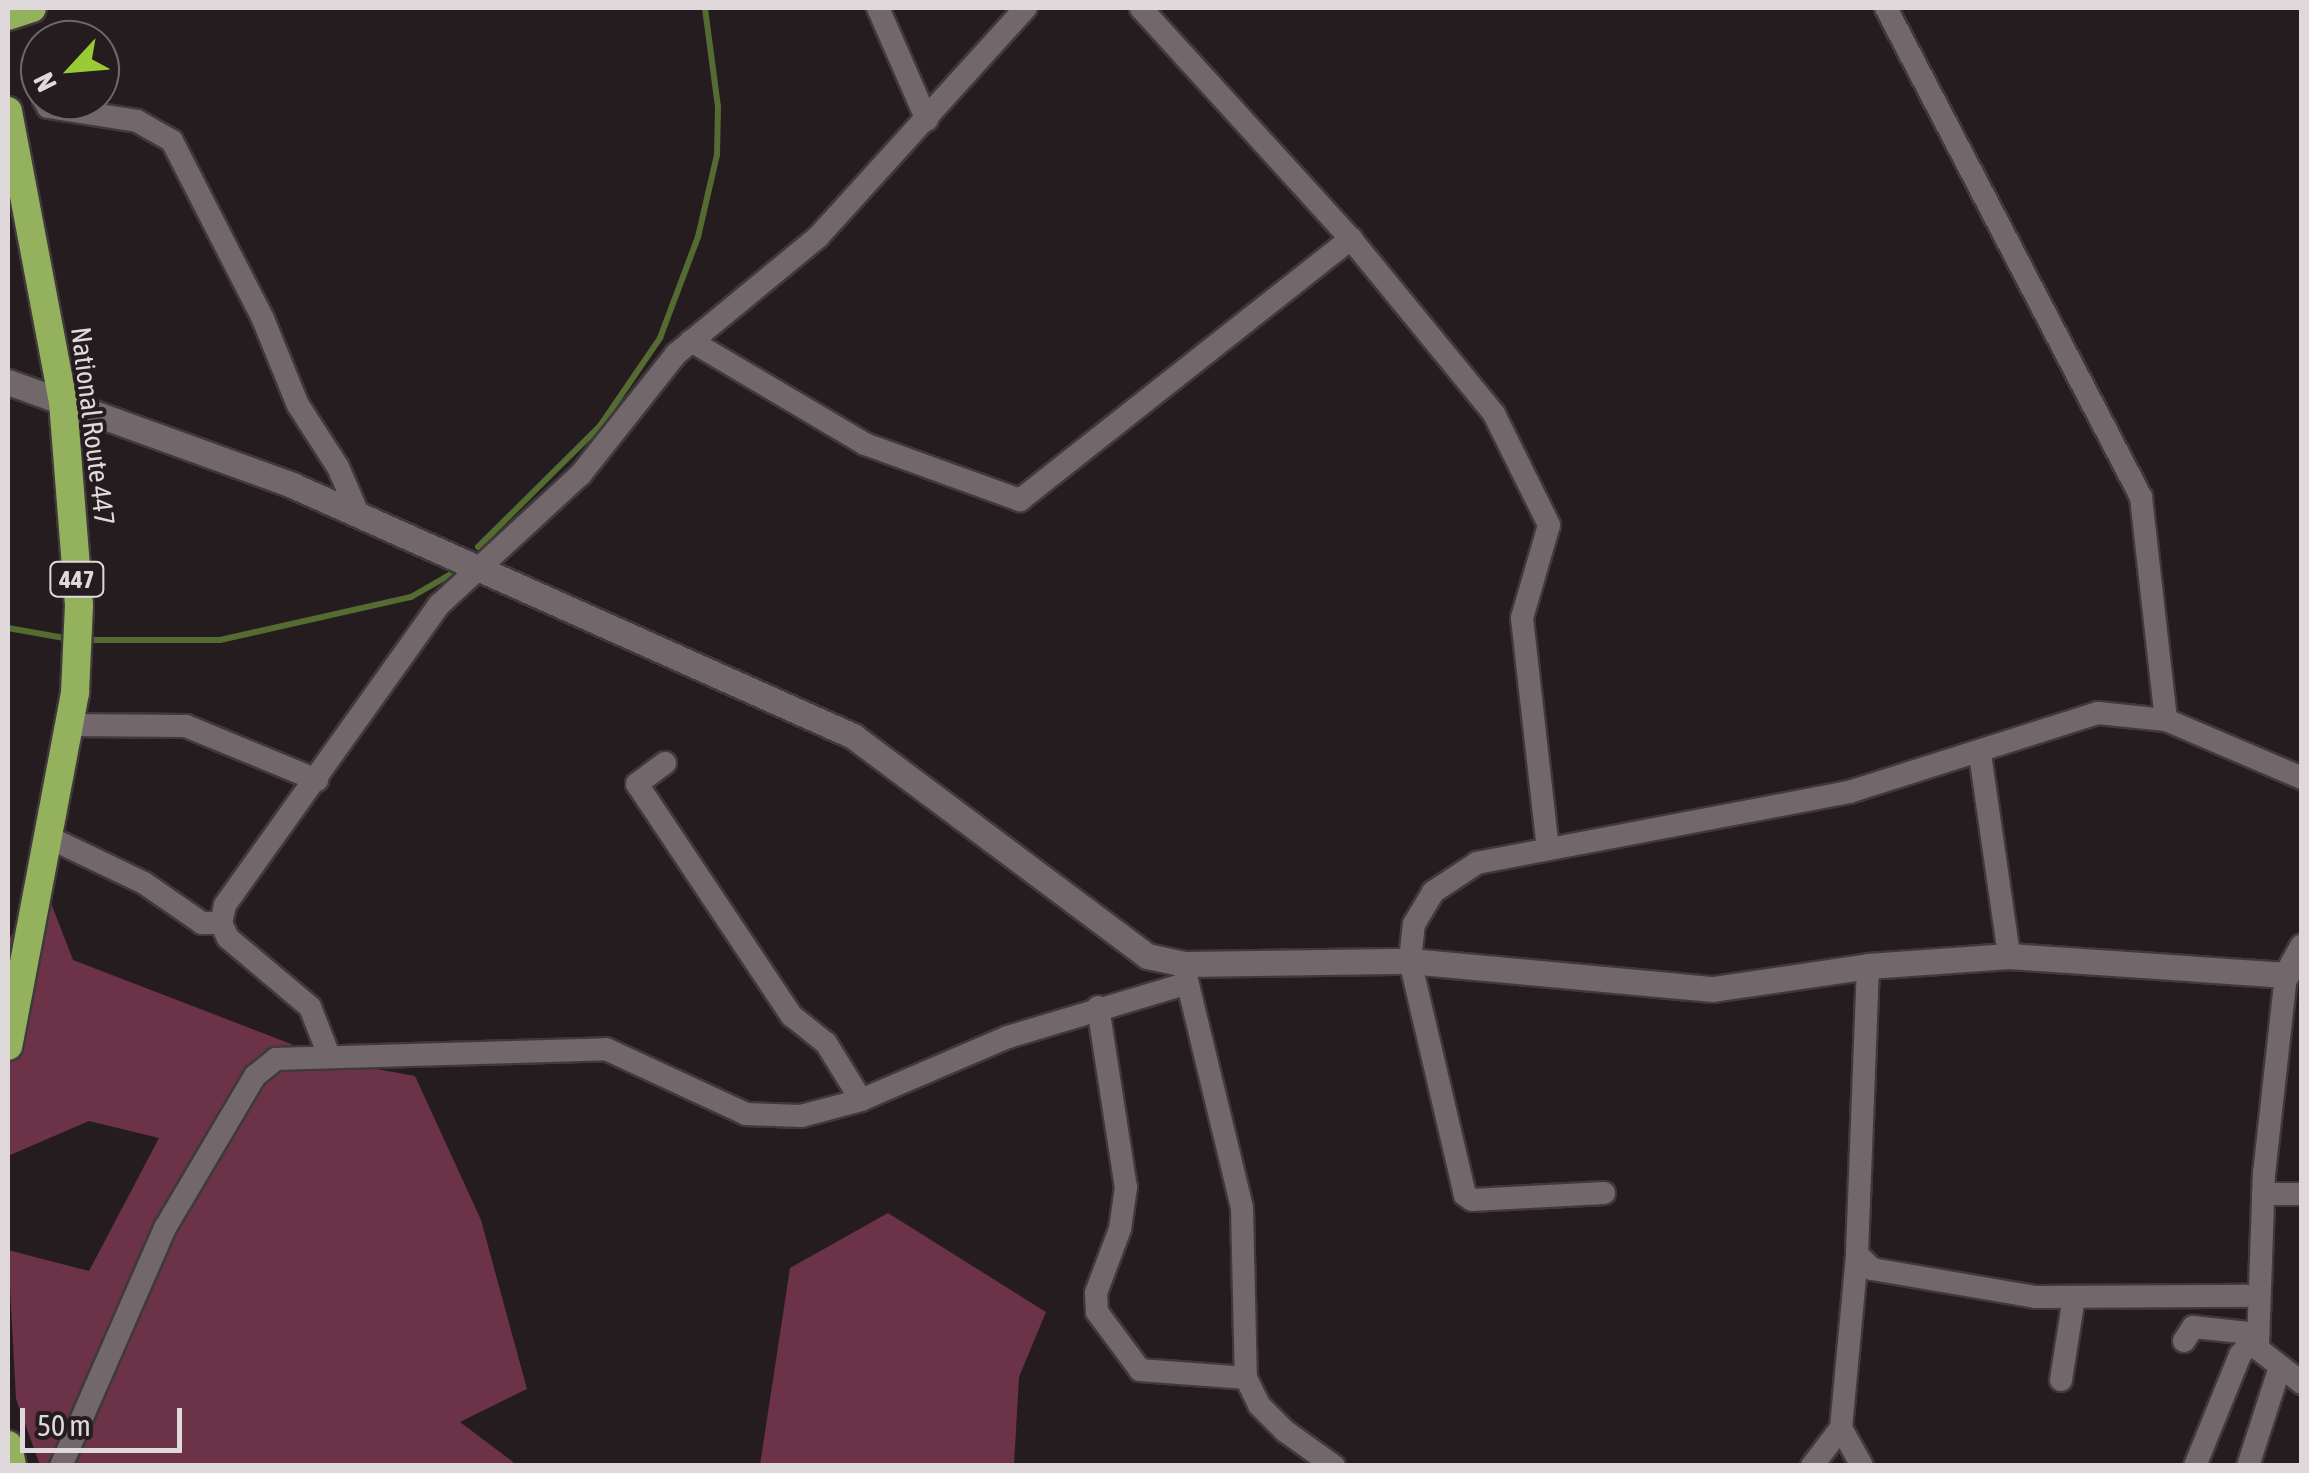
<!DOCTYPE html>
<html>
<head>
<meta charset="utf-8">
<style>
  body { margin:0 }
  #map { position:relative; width:2309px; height:1473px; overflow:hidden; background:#251c1f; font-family:"Asap Condensed",sans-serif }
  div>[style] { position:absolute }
  .forest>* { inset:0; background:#6c3248 }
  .stream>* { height:6px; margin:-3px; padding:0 3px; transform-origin:3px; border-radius:3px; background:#546b31 }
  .roads { filter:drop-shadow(2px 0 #40393b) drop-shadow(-2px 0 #40393b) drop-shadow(0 2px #40393b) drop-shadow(0 -2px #40393b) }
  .minor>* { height:22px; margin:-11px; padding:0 11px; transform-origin:11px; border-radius:11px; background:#72686b }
  .tertiary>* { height:25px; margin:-12.5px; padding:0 12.5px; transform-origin:12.5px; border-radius:12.5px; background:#72686b }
  .trunk>* { height:28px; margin:-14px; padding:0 14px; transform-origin:14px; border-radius:14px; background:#94b25e }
  span { translate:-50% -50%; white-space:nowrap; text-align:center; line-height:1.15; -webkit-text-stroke:8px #251c1f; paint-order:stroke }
  .shield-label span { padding:2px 8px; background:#251c1f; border:2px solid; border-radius:8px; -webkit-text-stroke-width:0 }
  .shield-label { font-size:25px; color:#dfd9db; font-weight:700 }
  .street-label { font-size:28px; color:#dfd9db }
  .frame { position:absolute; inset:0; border:10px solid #dfd9db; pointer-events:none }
  .north { position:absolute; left:20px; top:20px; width:100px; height:100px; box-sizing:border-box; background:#251c1f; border:2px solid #6f686a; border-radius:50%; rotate:244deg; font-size:28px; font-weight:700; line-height:40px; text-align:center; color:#dfd9db }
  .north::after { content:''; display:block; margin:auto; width:35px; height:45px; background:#99cb36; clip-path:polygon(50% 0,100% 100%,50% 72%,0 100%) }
  .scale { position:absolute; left:20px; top:1408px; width:162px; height:45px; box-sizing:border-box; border:5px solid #dfd9db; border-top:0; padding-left:12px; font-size:30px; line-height:35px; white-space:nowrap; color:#dfd9db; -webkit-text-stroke:8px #251c1f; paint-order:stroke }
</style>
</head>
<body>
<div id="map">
  <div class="forest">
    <i style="clip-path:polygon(44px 885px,73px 960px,338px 1062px,415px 1076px,481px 1220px,527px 1389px,460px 1422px,517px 1465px,40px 1465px,16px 1399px,8px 1250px,89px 1271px,159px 1138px,89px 1121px,8px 1156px,8px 941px)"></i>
    <i style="clip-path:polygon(888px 1213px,1046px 1312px,1019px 1377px,1014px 1465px,760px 1465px,790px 1268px)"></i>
  </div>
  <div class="stream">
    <i style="left:478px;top:547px;width:172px;rotate:-44.8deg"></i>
    <i style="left:600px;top:426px;width:107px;rotate:-55.7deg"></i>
    <i style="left:660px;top:338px;width:108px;rotate:-69.4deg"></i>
    <i style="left:698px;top:237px;width:84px;rotate:-77deg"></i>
    <i style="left:717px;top:155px;width:48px;rotate:-88.8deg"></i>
    <i style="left:718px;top:107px;width:100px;rotate:-97.5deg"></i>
    <i style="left:8px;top:628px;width:63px;rotate:10.1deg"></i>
    <i style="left:83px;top:640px;width:137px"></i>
    <i style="left:220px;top:640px;width:196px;rotate:-12.7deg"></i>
    <i style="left:411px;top:597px;width:46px;rotate:-29.9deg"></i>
  </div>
  <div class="roads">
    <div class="minor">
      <i style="left:878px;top:8px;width:122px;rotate:66.4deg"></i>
      <i style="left:44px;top:100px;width:8px;rotate:60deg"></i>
      <i style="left:48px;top:107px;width:90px;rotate:8.9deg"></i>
      <i style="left:137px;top:121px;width:40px;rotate:29.7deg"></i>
      <i style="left:172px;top:141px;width:200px;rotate:62.9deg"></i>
      <i style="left:263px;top:319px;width:93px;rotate:67.9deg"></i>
      <i style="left:298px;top:405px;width:74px;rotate:57.2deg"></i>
      <i style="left:338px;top:467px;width:53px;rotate:66.8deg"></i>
      <i style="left:1351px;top:239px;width:226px;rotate:50.7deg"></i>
      <i style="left:1494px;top:414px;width:124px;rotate:63.6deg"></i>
      <i style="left:1549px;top:525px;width:97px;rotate:106.2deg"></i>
      <i style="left:1522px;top:618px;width:232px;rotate:83.6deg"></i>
      <i style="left:691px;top:341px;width:202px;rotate:30.6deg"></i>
      <i style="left:865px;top:444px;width:165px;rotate:19.9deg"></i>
      <i style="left:1020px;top:500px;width:422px;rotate:-38.3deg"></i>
      <i style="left:1351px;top:239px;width:312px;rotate:-132.3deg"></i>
      <i style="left:2166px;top:720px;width:148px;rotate:23.1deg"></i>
      <i style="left:70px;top:725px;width:116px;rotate:0.5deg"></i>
      <i style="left:186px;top:726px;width:142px;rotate:22.4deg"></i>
      <i style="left:1980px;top:754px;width:204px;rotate:81.8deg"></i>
      <i style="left:665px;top:763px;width:35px;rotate:143deg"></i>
      <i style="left:637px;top:784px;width:279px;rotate:56.3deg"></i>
      <i style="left:792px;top:1016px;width:43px;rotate:38.5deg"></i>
      <i style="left:826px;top:1043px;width:67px;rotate:58.4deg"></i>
      <i style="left:50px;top:838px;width:104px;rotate:25.6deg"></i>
      <i style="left:144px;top:883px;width:70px;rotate:34.6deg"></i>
      <i style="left:202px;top:923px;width:19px"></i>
      <i style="left:1868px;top:966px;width:288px;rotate:92.2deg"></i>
      <i style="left:1857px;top:1254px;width:21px;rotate:45deg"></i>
      <i style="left:1872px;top:1269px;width:166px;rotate:9.7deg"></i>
      <i style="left:2036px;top:1297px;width:222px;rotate:-0.3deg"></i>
      <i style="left:1185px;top:972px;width:243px;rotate:76.4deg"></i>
      <i style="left:1242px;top:1208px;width:170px;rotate:88.7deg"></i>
      <i style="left:1246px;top:1378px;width:30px;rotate:64deg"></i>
      <i style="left:1259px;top:1405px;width:37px;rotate:45deg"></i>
      <i style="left:1285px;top:1431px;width:60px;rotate:35.5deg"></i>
      <i style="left:2286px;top:975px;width:199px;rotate:96.3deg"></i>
      <i style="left:2264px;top:1173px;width:176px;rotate:92deg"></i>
      <i style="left:2258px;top:1349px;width:56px;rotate:37.7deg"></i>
      <i style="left:1098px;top:1007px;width:182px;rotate:81.2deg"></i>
      <i style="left:1126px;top:1187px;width:42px;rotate:98.1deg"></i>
      <i style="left:1120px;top:1229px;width:68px;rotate:110.6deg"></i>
      <i style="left:1096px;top:1293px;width:19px;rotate:87deg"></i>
      <i style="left:1097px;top:1312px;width:72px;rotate:53.4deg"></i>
      <i style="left:1140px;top:1370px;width:106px;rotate:4.3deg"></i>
      <i style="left:328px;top:1053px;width:49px;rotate:-111.4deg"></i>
      <i style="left:310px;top:1007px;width:107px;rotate:-139.9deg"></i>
      <i style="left:228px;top:938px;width:17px;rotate:-115deg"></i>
      <i style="left:221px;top:923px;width:18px;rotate:-77deg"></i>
      <i style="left:225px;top:905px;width:369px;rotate:-54.5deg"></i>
      <i style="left:439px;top:605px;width:193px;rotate:-42.7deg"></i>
      <i style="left:581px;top:474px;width:153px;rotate:-51.6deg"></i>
      <i style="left:676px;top:354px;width:184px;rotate:-39.5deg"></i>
      <i style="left:818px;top:237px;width:309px;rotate:-47.8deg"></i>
      <i style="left:1604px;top:1193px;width:132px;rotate:177deg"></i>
      <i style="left:1472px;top:1200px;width:9px;rotate:-144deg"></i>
      <i style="left:1465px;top:1195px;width:240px;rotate:-103.2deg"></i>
      <i style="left:1410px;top:961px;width:37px;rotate:-84deg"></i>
      <i style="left:1414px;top:924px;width:37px;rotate:-59deg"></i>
      <i style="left:1433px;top:892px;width:53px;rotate:-33.4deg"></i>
      <i style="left:1477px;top:863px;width:379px;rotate:-10.8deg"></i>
      <i style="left:1849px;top:792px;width:261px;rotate:-17.6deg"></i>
      <i style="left:2098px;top:713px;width:68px;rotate:5.9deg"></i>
      <i style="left:2166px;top:720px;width:224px;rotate:-96.4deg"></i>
      <i style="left:2141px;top:497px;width:551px;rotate:-117.54deg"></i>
      <i style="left:2263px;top:1194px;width:39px"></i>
      <i style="left:2184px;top:1341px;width:17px;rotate:-57deg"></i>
      <i style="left:2193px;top:1327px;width:65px;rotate:6.1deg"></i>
      <i style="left:2061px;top:1380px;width:84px;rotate:-81.1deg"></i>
      <i style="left:1841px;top:1428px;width:43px;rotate:61.1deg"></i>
      <i style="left:61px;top:1466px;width:260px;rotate:-66.4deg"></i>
      <i style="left:165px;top:1228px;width:177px;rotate:-59.4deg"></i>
      <i style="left:255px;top:1076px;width:27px;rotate:-39deg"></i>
      <i style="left:276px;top:1059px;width:330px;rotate:-1.7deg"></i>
      <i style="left:606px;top:1049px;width:154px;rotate:24.9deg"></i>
      <i style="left:746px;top:1114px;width:55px;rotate:2.1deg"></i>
      <i style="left:801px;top:1116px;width:62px;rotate:-14.9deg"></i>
      <i style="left:861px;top:1100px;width:160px;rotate:-23.2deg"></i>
      <i style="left:1008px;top:1037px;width:185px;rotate:-16.7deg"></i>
      <i style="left:1812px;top:1466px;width:48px;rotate:-52.7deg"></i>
      <i style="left:1841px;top:1428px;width:175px;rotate:-84.7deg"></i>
      <i style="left:2195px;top:1466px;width:120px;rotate:-67.9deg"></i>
      <i style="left:2240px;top:1355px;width:28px;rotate:-49deg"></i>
      <i style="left:2248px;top:1466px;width:104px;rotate:-72.1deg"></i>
    </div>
    <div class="tertiary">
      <i style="left:8px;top:382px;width:302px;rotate:19.9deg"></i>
      <i style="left:292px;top:485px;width:615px;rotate:24.1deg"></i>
      <i style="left:853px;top:736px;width:367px;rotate:36.8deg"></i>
      <i style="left:1147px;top:956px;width:39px;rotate:12deg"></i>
      <i style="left:1185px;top:964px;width:225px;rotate:-0.8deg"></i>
      <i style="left:1410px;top:961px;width:304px;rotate:5.3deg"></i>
      <i style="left:1713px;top:989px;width:157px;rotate:-8.4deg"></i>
      <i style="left:1868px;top:966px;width:141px;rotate:-4.1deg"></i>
      <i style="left:2009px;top:956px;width:278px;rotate:3.9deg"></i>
      <i style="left:2286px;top:975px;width:33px;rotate:-61deg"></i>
    </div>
    <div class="trunk">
      <i style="left:8px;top:16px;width:25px;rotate:-18deg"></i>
      <i style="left:8px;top:111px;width:296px;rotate:79.3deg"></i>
      <i style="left:63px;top:402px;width:204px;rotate:85.5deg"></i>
      <i style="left:79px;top:605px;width:88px;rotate:92.6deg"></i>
      <i style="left:75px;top:693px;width:359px;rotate:100.7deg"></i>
      <i style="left:8px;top:1445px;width:21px;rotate:79deg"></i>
    </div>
  </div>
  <div class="shield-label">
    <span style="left:77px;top:579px">447</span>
  </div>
  <div class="street-label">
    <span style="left:93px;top:426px;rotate:83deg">National Route 447</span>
  </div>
  <div class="frame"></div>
  <div class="north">N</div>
  <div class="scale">50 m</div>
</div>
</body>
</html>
